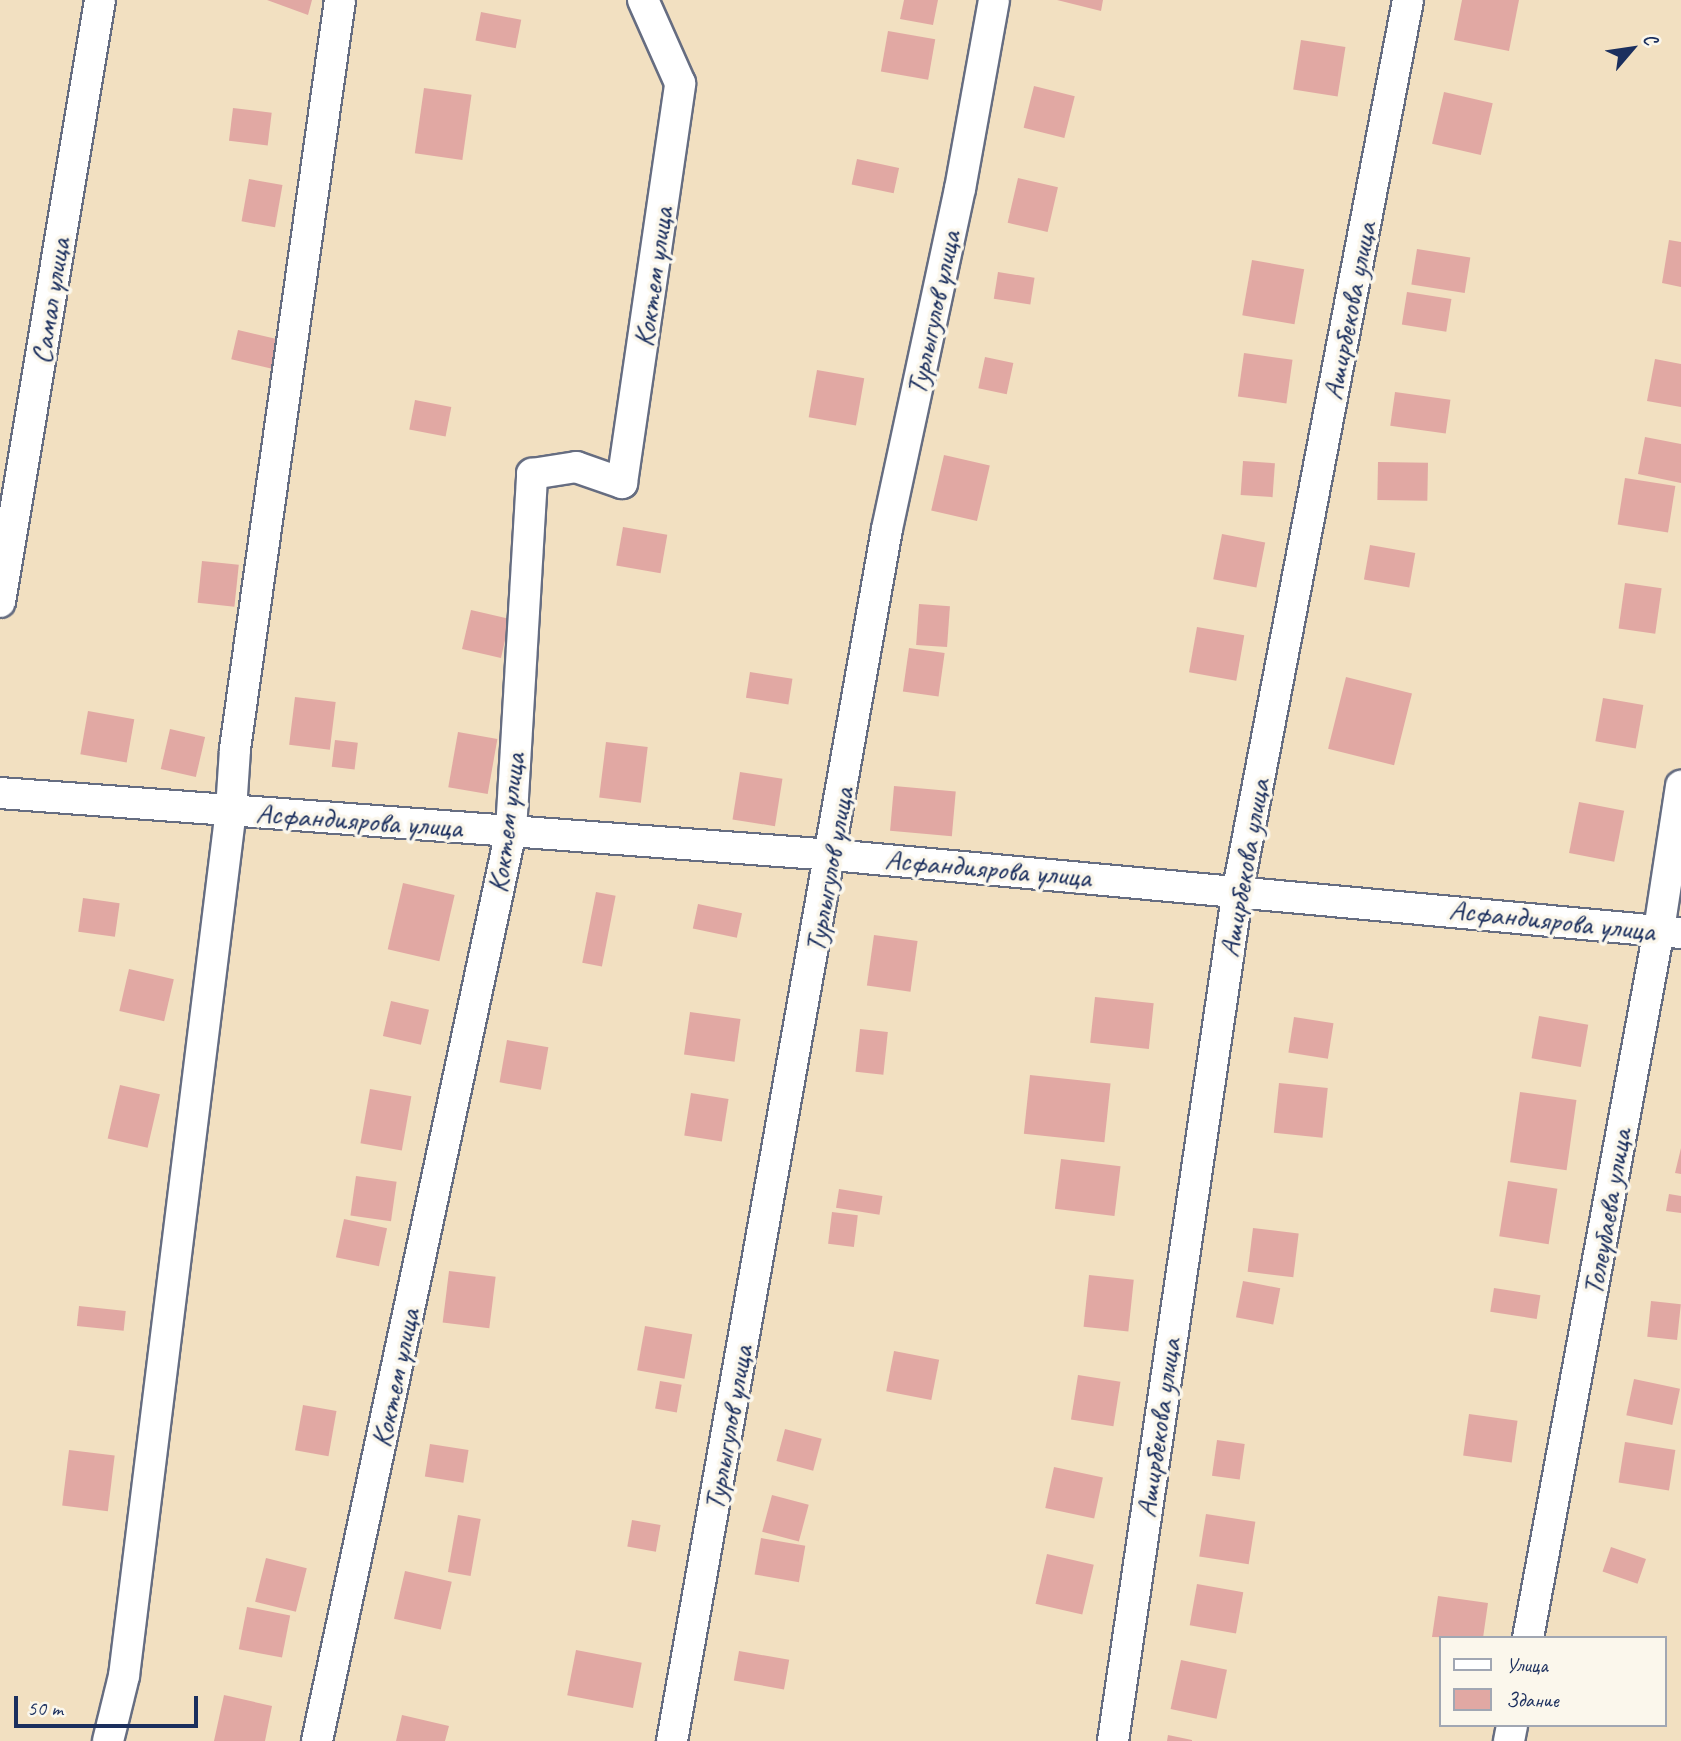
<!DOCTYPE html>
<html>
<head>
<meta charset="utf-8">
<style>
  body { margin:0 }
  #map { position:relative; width:1681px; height:1741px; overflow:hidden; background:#f2e0c1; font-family:Caveat,sans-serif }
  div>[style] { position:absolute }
  .building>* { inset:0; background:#e1a8a3; transform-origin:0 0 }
  .roads { filter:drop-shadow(2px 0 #666d81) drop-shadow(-2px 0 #666d81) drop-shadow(0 2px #666d81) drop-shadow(0 -2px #666d81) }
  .minor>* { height:30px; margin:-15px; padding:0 15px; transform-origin:15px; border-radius:15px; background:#fff }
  span { translate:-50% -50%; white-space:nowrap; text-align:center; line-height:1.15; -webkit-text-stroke:7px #fbf7ec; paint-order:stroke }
  .street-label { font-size:30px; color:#1b2f5e }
  .legend { position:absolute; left:1439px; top:1636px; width:228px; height:91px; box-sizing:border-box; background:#fbf7ec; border:2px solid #a1a7b3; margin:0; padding:9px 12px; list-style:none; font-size:21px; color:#1b2f5e }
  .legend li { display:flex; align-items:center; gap:14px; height:35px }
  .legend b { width:35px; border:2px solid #a1a7b3 }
  .north { position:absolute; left:1597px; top:14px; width:70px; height:70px; -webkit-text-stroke:5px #fbf7ec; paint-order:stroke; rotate:61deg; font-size:19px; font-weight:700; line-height:28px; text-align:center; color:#1b2f5e }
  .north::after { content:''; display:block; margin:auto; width:24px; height:32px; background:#1b2f5e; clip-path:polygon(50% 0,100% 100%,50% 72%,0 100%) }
  .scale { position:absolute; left:14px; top:1696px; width:184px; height:32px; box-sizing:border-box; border:4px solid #1b2f5e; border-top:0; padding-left:9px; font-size:21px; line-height:24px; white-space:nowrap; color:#1b2f5e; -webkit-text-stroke:5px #fbf7ec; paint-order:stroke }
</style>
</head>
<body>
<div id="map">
  <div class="building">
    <i style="clip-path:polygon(267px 0,312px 0,308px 15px)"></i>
    <i style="clip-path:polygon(904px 0,938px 0,933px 25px,900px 19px)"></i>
    <i style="clip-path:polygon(1057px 0,1103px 0,1101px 11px)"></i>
    <i style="clip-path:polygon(1462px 0,1519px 0,1509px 51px,1454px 40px)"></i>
    <i style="left:481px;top:12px;width:41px;height:29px;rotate:11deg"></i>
    <i style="left:888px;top:31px;width:48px;height:41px;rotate:10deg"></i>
    <i style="left:1301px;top:40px;width:45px;height:50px;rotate:9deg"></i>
    <i style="left:1034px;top:86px;width:42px;height:43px;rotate:14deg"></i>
    <i style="left:424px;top:88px;width:48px;height:66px;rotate:8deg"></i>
    <i style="left:1444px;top:92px;width:50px;height:53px;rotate:13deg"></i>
    <i style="left:233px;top:108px;width:39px;height:33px;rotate:7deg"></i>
    <i style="left:857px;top:159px;width:43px;height:26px;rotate:12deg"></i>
    <i style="left:1018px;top:178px;width:41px;height:46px;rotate:13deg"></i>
    <i style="left:249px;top:179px;width:34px;height:43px;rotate:10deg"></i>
    <i style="clip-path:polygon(1669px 240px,1681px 242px,1681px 287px,1662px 283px)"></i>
    <i style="left:1417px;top:249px;width:54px;height:36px;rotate:9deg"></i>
    <i style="left:1252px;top:260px;width:53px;height:56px;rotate:10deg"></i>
    <i style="left:998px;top:272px;width:37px;height:27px;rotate:9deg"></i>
    <i style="left:1407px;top:292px;width:45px;height:33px;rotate:9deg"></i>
    <i style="left:238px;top:330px;width:43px;height:30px;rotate:13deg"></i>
    <i style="left:1244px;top:353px;width:49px;height:44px;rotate:8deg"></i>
    <i style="left:985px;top:357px;width:29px;height:32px;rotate:12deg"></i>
    <i style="clip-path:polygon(1655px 359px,1681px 364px,1681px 407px,1647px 401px)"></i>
    <i style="left:817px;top:370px;width:48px;height:48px;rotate:10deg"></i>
    <i style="left:1395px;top:392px;width:56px;height:34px;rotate:8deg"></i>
    <i style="left:415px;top:400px;width:37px;height:30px;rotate:11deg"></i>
    <i style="clip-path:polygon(1645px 437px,1681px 444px,1681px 483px,1638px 474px)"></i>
    <i style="left:944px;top:455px;width:47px;height:57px;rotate:13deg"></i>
    <i style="left:1243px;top:461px;width:32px;height:34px;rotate:4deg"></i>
    <i style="left:1378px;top:462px;width:50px;height:38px;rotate:1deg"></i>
    <i style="left:1625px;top:478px;width:51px;height:47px;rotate:9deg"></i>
    <i style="left:623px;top:527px;width:45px;height:39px;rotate:10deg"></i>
    <i style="left:1222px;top:534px;width:44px;height:46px;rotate:11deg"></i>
    <i style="left:1370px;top:545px;width:46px;height:35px;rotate:10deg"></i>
    <i style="left:202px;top:561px;width:37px;height:42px;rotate:6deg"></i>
    <i style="left:1625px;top:583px;width:37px;height:46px;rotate:8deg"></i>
    <i style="left:919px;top:604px;width:31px;height:41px;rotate:4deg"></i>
    <i style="left:471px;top:610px;width:40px;height:40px;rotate:13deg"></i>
    <i style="left:1197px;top:627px;width:48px;height:46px;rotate:10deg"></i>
    <i style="left:909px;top:648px;width:36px;height:44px;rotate:8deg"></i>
    <i style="left:750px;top:672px;width:43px;height:26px;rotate:9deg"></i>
    <i style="left:1346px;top:677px;width:68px;height:74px;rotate:14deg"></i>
    <i style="left:295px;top:697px;width:41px;height:48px;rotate:7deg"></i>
    <i style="left:1603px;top:698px;width:41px;height:44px;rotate:10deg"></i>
    <i style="left:88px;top:711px;width:47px;height:44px;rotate:10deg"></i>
    <i style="left:170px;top:729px;width:36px;height:41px;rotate:13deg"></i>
    <i style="left:458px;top:732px;width:40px;height:56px;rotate:10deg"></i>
    <i style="left:335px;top:740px;width:23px;height:27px;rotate:7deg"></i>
    <i style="left:606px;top:742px;width:42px;height:56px;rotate:7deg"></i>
    <i style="left:740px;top:772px;width:43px;height:48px;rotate:9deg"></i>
    <i style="left:894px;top:786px;width:62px;height:45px;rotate:5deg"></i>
    <i style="left:1579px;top:802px;width:46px;height:52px;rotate:11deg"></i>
    <i style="left:403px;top:883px;width:53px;height:68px;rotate:13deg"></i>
    <i style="left:596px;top:892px;width:20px;height:72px;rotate:11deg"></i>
    <i style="left:83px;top:898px;width:37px;height:34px;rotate:8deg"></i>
    <i style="left:698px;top:904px;width:45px;height:25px;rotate:12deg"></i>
    <i style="left:874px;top:935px;width:44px;height:51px;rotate:8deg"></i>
    <i style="left:129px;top:969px;width:46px;height:43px;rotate:13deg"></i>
    <i style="left:1095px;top:997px;width:59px;height:46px;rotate:6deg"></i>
    <i style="left:391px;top:1001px;width:39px;height:36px;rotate:13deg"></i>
    <i style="left:690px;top:1012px;width:51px;height:43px;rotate:8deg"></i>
    <i style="left:1539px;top:1016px;width:50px;height:43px;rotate:10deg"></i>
    <i style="left:1294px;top:1017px;width:40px;height:36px;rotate:9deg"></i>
    <i style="left:860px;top:1029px;width:28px;height:43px;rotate:6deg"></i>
    <i style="left:507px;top:1040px;width:42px;height:43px;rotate:10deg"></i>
    <i style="left:1030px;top:1075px;width:81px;height:59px;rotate:6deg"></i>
    <i style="left:1279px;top:1083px;width:49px;height:50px;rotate:6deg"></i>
    <i style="left:120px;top:1085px;width:41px;height:55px;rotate:13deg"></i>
    <i style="left:370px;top:1089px;width:42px;height:55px;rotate:10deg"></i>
    <i style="left:1520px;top:1092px;width:57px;height:71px;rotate:8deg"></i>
    <i style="left:691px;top:1093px;width:38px;height:43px;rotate:9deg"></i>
    <i style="clip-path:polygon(1681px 1148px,1681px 1174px,1675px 1173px)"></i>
    <i style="left:1061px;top:1159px;width:60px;height:50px;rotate:7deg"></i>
    <i style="left:356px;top:1176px;width:41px;height:40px;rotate:8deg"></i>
    <i style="left:1508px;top:1181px;width:50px;height:56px;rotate:9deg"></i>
    <i style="left:839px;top:1189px;width:44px;height:19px;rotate:9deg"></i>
    <i style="clip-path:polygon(1669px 1194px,1681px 1196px,1681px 1213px,1666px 1211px)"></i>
    <i style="left:832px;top:1212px;width:26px;height:32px;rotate:7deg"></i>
    <i style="left:344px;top:1219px;width:44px;height:39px;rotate:12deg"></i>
    <i style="left:1253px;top:1228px;width:46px;height:44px;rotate:7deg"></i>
    <i style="left:449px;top:1271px;width:47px;height:52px;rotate:7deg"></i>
    <i style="left:1089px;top:1275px;width:45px;height:52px;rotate:6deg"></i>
    <i style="left:1243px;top:1281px;width:38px;height:37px;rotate:11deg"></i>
    <i style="left:1494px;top:1288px;width:47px;height:24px;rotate:9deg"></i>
    <i style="left:1651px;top:1301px;width:30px;height:36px;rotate:6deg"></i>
    <i style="left:79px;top:1306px;width:47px;height:20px;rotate:6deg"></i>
    <i style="left:645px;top:1326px;width:48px;height:45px;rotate:10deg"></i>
    <i style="left:894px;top:1351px;width:46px;height:41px;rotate:11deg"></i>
    <i style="left:1078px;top:1375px;width:43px;height:45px;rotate:9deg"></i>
    <i style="left:1634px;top:1379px;width:47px;height:37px;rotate:12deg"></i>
    <i style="left:660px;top:1381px;width:22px;height:28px;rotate:10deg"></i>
    <i style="left:303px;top:1405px;width:34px;height:46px;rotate:10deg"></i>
    <i style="left:1469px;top:1414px;width:49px;height:42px;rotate:8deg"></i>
    <i style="left:785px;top:1429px;width:38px;height:33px;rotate:15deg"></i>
    <i style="left:1217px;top:1440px;width:28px;height:36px;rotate:8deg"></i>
    <i style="left:1625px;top:1442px;width:51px;height:41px;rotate:9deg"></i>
    <i style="left:430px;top:1444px;width:39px;height:33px;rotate:9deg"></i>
    <i style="left:69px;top:1450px;width:46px;height:56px;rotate:7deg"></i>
    <i style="left:1054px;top:1467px;width:50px;height:42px;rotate:12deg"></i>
    <i style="left:772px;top:1495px;width:38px;height:38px;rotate:15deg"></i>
    <i style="left:1206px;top:1514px;width:50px;height:43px;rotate:9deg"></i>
    <i style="left:458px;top:1515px;width:23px;height:58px;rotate:10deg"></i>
    <i style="left:632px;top:1520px;width:29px;height:27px;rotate:10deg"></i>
    <i style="left:761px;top:1538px;width:45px;height:37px;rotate:10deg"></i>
    <i style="left:1611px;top:1547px;width:37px;height:26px;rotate:19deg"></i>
    <i style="left:1047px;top:1554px;width:48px;height:51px;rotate:13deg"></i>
    <i style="left:266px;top:1558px;width:42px;height:45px;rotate:14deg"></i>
    <i style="left:405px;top:1571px;width:48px;height:49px;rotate:13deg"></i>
    <i style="left:1197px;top:1584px;width:47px;height:42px;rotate:10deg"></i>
    <i style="clip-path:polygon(1438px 1596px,1488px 1603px,1483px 1638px,1432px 1637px)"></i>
    <i style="left:247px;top:1607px;width:44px;height:43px;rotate:11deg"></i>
    <i style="left:576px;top:1650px;width:67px;height:46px;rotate:11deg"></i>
    <i style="left:739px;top:1651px;width:51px;height:30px;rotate:10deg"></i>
    <i style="left:1181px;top:1660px;width:47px;height:50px;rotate:12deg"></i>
    <i style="clip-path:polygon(224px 1695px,272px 1706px,265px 1741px,214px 1741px)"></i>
    <i style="clip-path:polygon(402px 1715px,449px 1726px,445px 1741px,396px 1741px)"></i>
    <i style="clip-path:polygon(1168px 1735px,1192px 1740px,1192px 1741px,1167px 1741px)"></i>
  </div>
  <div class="roads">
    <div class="minor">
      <i style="left:0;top:602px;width:610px;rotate:-80.57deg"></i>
      <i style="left:0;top:793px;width:834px;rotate:4.26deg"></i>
      <i style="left:832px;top:855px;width:853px;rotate:5.25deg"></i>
      <i style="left:1528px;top:1638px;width:720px;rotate:-79.52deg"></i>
      <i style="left:1659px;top:930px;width:146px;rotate:-81.3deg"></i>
      <i style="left:108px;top:1741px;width:67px;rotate:-76.2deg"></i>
      <i style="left:124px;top:1676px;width:873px;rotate:-82.96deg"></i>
      <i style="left:231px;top:810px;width:61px;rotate:-86.2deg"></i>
      <i style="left:235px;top:749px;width:756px;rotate:-82.02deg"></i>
      <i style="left:317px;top:1741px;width:930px;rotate:-77.97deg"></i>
      <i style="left:511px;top:831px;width:358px;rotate:-86.6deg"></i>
      <i style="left:532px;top:474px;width:45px;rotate:-9deg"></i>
      <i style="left:576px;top:467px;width:49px;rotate:19.2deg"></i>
      <i style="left:622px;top:483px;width:404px;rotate:-81.7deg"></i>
      <i style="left:680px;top:83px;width:91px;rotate:-114deg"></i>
      <i style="left:672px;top:1741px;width:1231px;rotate:-79.94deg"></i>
      <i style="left:887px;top:529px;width:348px;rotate:-77.9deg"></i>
      <i style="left:960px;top:189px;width:192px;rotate:-79.8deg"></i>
      <i style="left:1113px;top:1741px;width:861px;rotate:-81.65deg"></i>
      <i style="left:1238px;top:889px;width:905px;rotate:-79.17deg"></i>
      <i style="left:1509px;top:1741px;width:16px;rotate:-79deg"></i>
    </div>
  </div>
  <div class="street-label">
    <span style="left:653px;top:277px;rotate:-82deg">Коктем улица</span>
    <span style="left:50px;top:301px;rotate:-81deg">Самал улица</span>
    <span style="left:1349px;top:311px;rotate:-79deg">Аширбекова улица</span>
    <span style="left:933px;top:313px;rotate:-78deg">Турлыгулов улица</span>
    <span style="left:359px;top:820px;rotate:4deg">Асфандиярова улица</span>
    <span style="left:506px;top:823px;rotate:-83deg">Коктем улица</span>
    <span style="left:988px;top:868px;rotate:5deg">Асфандиярова улица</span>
    <span style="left:1244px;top:868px;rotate:-80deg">Аширбекова улица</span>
    <span style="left:829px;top:870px;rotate:-80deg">Турлыгулов улица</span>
    <span style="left:1552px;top:920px;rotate:6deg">Асфандиярова улица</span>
    <span style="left:1607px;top:1212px;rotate:-80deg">Толеубаева улица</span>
    <span style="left:395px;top:1378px;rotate:-78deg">Коктем улица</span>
    <span style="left:728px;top:1428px;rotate:-80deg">Турлыгулов улица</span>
    <span style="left:1158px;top:1428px;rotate:-82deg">Аширбекова улица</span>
  </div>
  <ul class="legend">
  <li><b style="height:9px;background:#fff"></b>Улица</li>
  <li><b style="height:19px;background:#e1a8a3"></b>Здание</li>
  </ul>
  <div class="north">С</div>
  <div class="scale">50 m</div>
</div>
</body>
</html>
